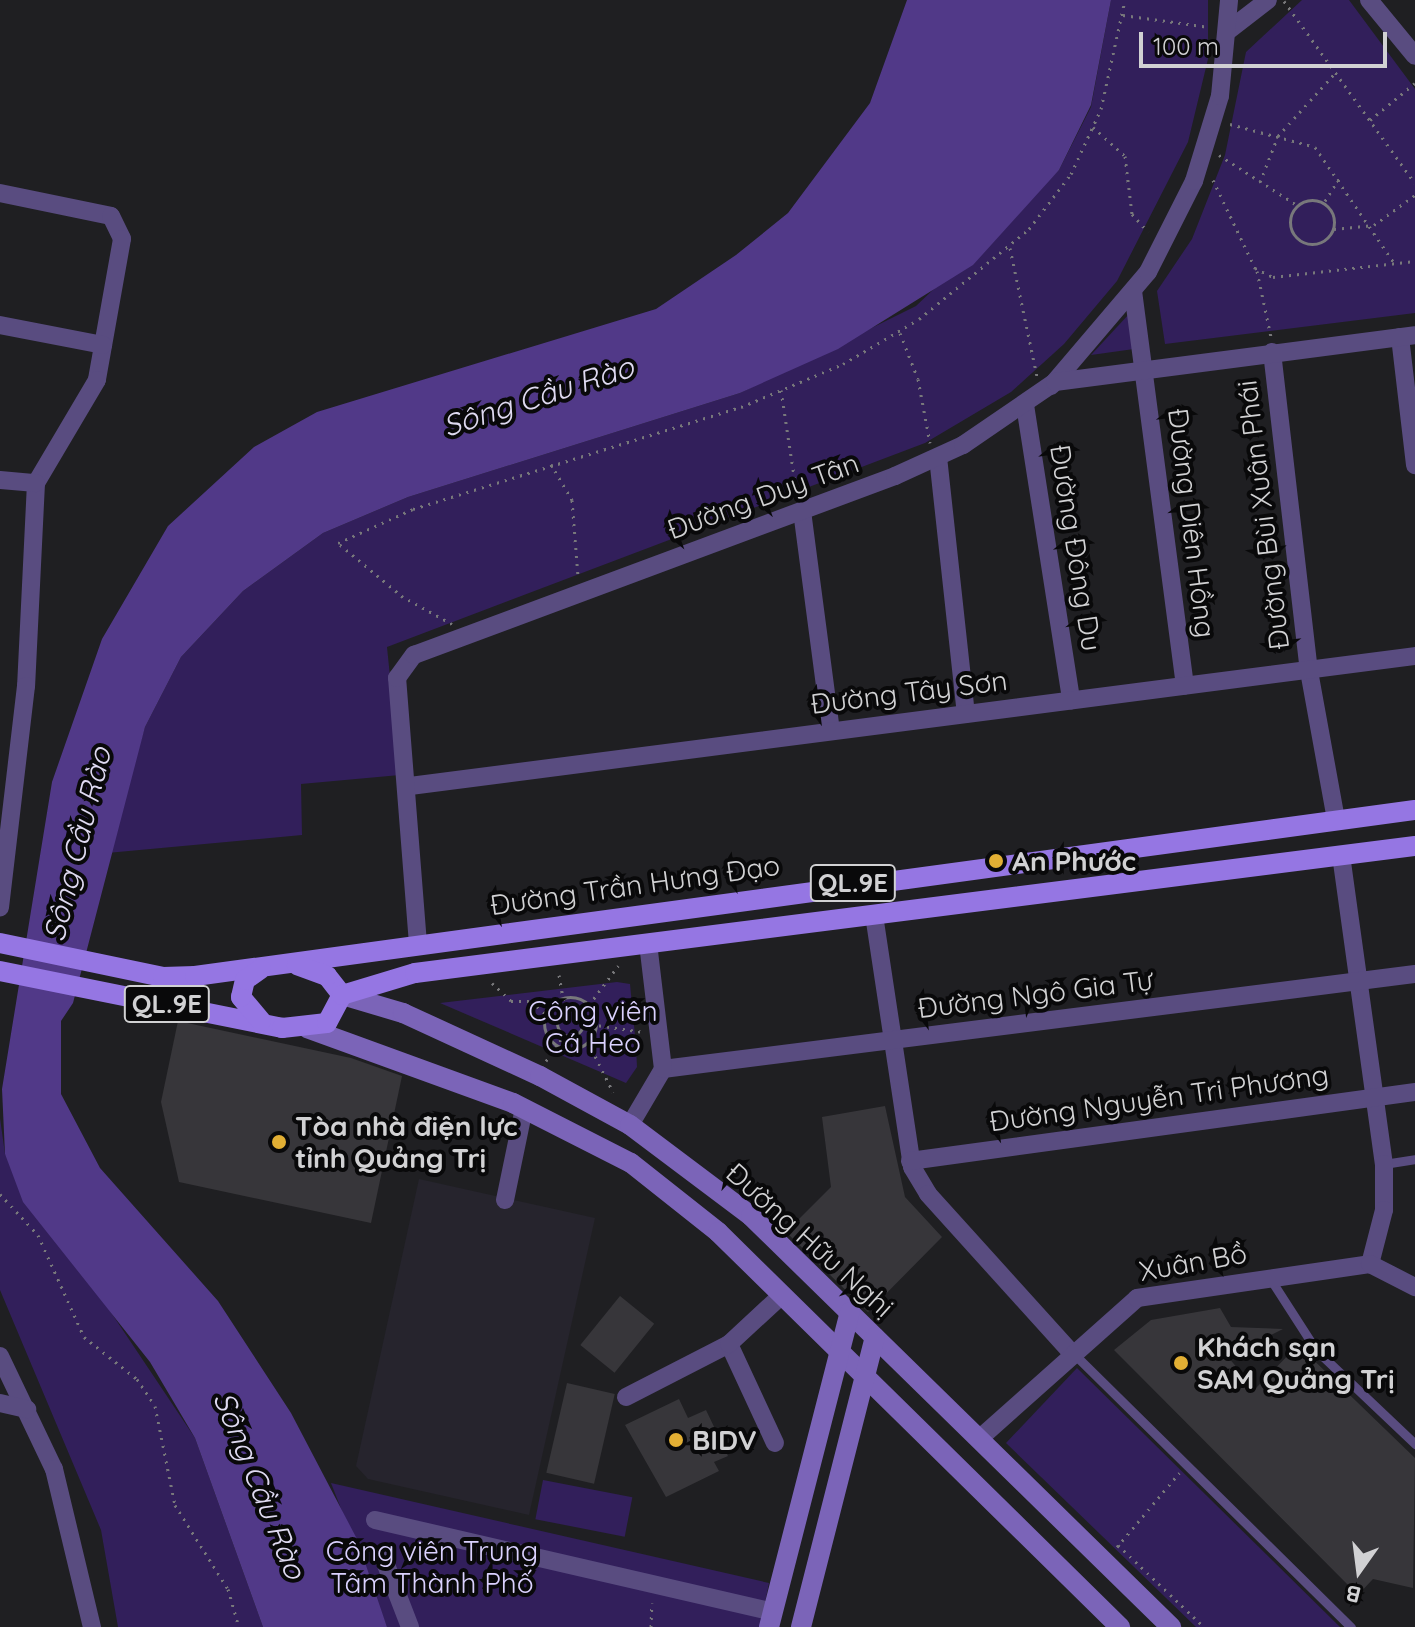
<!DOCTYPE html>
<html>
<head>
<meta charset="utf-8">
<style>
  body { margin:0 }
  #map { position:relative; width:1415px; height:1627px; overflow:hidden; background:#1f1f22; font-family:Quicksand,sans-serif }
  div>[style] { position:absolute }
  .built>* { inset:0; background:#26242d }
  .green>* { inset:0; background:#321f5b; transform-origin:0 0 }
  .water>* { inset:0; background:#513988 }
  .building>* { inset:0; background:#37363a; transform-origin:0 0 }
  .path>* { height:3px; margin-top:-1.5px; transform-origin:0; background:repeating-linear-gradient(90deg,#78787b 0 2px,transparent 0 8px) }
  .path>.ring { margin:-1.5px; padding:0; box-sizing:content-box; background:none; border:3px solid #78787b; border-radius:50% }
  .lane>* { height:9px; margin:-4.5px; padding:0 4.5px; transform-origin:4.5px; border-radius:4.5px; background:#594c80 }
  .street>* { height:18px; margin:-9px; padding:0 9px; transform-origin:9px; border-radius:9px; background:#594c80 }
  .secondary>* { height:20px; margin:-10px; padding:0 10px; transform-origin:10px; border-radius:10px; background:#7b64b8 }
  .primary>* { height:20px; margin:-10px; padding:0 10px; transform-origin:10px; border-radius:10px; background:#9576e3 }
  .dots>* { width:22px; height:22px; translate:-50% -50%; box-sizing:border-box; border:4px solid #09090a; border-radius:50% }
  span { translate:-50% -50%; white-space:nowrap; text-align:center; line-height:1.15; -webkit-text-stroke:8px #09090a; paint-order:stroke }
  .shield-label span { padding:2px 6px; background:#09090a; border:2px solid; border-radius:6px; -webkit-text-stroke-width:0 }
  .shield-label { font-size:26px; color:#d1d1d3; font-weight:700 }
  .street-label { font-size:28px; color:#d1d1d3 }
  .poi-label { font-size:28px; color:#d1d1d3; font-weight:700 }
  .left { translate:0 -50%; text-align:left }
  .park-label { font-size:28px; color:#dad1fe }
  .water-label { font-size:30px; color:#dfdaf1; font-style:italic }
  .north { position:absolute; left:1319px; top:1531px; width:80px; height:80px; -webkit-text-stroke:6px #09090a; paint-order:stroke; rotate:194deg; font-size:22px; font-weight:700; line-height:32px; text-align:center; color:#d1d1d3 }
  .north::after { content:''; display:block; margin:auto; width:28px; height:36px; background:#d1d1d3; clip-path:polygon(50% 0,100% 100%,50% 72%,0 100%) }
  .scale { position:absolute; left:1139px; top:32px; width:248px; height:36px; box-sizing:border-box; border:4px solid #d1d1d3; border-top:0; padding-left:10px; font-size:24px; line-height:28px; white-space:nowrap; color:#d1d1d3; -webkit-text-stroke:6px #09090a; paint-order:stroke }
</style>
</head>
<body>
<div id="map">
  <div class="built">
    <i style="clip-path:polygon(419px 1179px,595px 1218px,529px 1515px,368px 1479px,356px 1466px)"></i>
  </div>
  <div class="green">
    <i style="clip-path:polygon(1111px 0,1208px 0,1208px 59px,1188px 142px,1117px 281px,1064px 344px,1011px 392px,925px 443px,387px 647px,400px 775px,301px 784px,302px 835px,107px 853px,145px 727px,181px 657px,243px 591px,323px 533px,408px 497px,740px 393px,916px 306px,1059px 170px,1091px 107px)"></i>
    <i style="clip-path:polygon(1302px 0,1349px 0,1415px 89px,1415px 313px,1165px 344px,1157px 291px,1192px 239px,1225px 155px,1246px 52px)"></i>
    <i style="clip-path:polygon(1129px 314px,1134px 349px,1091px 355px)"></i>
    <i style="clip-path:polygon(617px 982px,630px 984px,636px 1046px,637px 1067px,626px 1083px,440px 1003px)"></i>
    <i style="clip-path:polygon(0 1118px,5px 1154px,195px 1438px,263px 1627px,118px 1627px,101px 1530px,0 1290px)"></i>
    <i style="clip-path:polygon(1077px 1368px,1340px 1627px,1196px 1627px,1006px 1443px)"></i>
    <i style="left:543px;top:1480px;width:91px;height:40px;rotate:11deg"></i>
    <i style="clip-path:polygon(331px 1483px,769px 1583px,760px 1627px,387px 1627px)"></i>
  </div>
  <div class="water">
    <i style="clip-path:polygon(907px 0,1111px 0,1091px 105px,1059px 170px,973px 265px,838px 349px,740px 393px,408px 497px,323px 533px,243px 591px,181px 657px,145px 727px,73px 1003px,61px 1021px,61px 1094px,100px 1168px,218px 1301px,291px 1413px,357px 1539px,387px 1627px,263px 1627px,195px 1438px,150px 1362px,23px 1202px,5px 1154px,2px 1089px,52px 782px,102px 639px,168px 526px,254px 447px,317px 412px,656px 309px,736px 255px,788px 213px,870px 103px)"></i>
  </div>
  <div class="building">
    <i style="clip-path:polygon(178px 1021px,351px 1058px,402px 1076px,371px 1223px,179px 1182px,161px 1102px)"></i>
    <i style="clip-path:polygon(885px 1106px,905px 1197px,942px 1237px,868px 1312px,786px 1232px,831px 1187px,822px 1117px)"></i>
    <i style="left:620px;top:1296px;width:44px;height:63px;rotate:39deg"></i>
    <i style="clip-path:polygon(1220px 1308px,1231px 1327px,1283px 1329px,1228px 1357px,1255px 1389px,1298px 1345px,1415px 1458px,1413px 1588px,1373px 1579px,1358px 1595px,1114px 1350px,1151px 1320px)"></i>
    <i style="left:567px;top:1383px;width:49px;height:92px;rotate:13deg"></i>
    <i style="clip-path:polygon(679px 1399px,688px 1418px,706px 1410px,728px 1456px,714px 1462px,719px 1471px,666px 1497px,625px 1425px)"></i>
  </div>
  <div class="path">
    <i style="left:1284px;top:1px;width:224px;rotate:54.3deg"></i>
    <i style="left:1123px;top:15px;width:87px;rotate:7.9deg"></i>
    <i style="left:1370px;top:120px;width:58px;rotate:-39.4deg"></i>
    <i style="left:1230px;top:124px;width:88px;rotate:15.1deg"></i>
    <i style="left:1315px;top:147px;width:140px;rotate:55.7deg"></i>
    <i style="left:1093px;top:127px;width:43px;rotate:42.2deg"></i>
    <i style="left:1125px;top:156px;width:58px;rotate:83.1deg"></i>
    <i style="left:1132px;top:214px;width:24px;rotate:48deg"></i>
    <i style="left:1219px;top:155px;width:93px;rotate:32.7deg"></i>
    <i style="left:1213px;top:180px;width:98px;rotate:64.5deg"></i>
    <i style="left:1255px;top:268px;width:20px;rotate:27deg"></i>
    <i style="left:1273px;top:277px;width:143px;rotate:-6.4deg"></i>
    <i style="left:1260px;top:182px;width:49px;rotate:-68.6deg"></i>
    <i style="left:1278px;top:136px;width:86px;rotate:-47.8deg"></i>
    <i class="ring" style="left:1290px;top:200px;width:41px;height:41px"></i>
    <i style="left:1325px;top:201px;width:28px;rotate:-58deg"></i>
    <i style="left:1334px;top:229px;width:40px;rotate:-5.7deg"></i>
    <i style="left:1374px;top:225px;width:51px;rotate:-36.2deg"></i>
    <i style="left:1010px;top:248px;width:131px;rotate:78.1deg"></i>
    <i style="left:1257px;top:271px;width:67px;rotate:78deg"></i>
    <i style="left:900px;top:333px;width:49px;rotate:68.6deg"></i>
    <i style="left:918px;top:379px;width:65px;rotate:79.4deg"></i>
    <i style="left:781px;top:390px;width:107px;rotate:81.4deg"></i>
    <i style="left:551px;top:464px;width:42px;rotate:59.7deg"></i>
    <i style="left:572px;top:500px;width:77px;rotate:85.5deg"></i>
    <i style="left:452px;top:624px;width:56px;rotate:-151.1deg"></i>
    <i style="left:403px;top:597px;width:85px;rotate:-140.3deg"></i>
    <i style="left:338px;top:543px;width:82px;rotate:-24.4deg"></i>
    <i style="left:413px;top:509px;width:343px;rotate:-17.3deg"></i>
    <i style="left:741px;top:407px;width:111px;rotate:-22.9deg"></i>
    <i style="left:843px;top:364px;width:88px;rotate:-30.6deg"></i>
    <i style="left:919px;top:319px;width:142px;rotate:-39.3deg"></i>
    <i style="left:1029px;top:229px;width:69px;rotate:-52.6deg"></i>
    <i style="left:1071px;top:174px;width:72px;rotate:-65.2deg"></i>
    <i style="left:1101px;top:109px;width:112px;rotate:-77.6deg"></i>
    <i style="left:559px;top:975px;width:36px;rotate:80deg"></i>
    <i style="left:492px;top:983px;width:26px;rotate:43deg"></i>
    <i style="left:511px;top:1001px;width:20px"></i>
    <i style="left:531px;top:1001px;width:18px;rotate:41deg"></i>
    <i class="ring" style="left:544px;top:997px;width:49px;height:49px"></i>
    <i style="left:589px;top:1005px;width:49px;rotate:-53.4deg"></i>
    <i class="ring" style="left:557px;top:1010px;width:23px;height:23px"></i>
    <i style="left:583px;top:1023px;width:61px;rotate:8.5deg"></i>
    <i style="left:588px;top:1042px;width:56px;rotate:63.4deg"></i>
    <i style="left:546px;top:1061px;width:32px;rotate:-55deg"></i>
    <i style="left:0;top:1194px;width:56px;rotate:47.2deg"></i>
    <i style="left:38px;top:1235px;width:112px;rotate:65.7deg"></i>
    <i style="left:84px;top:1337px;width:68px;rotate:38.4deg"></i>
    <i style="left:137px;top:1379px;width:32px;rotate:56deg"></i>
    <i style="left:155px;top:1406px;width:101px;rotate:78.6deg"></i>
    <i style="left:175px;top:1505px;width:99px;rotate:57.8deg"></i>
    <i style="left:228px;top:1589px;width:40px;rotate:74deg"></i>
    <i style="left:1118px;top:1545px;width:119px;rotate:43.6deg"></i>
    <i style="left:1117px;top:1547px;width:97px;rotate:-50deg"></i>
    <i style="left:651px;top:1627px;width:24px;rotate:-88deg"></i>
  </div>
  <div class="lane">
    <i style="left:1384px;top:1164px;width:31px;rotate:-9deg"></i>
    <i style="left:1269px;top:1277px;width:87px;rotate:57.2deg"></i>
    <i style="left:1316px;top:1350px;width:137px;rotate:43.5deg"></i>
    <i style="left:1074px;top:1354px;width:389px;rotate:44.6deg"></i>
  </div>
  <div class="street">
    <i style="left:1369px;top:0;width:72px;rotate:50.6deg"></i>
    <i style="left:1229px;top:30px;width:49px;rotate:-37.6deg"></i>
    <i style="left:0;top:193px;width:113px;rotate:11.7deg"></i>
    <i style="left:111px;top:216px;width:25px;rotate:64deg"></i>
    <i style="left:122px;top:239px;width:143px;rotate:100.1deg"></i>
    <i style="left:97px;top:380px;width:120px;rotate:120.6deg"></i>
    <i style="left:36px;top:483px;width:203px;rotate:92.8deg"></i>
    <i style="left:26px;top:686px;width:223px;rotate:96.7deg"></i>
    <i style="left:1133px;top:291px;width:398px;rotate:82.5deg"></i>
    <i style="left:0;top:325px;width:105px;rotate:11deg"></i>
    <i style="left:1400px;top:337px;width:129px;rotate:83.3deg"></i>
    <i style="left:1272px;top:352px;width:321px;rotate:83.4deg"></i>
    <i style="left:1309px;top:671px;width:151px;rotate:79.7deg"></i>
    <i style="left:1051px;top:386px;width:150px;rotate:-49.6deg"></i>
    <i style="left:1148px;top:272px;width:102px;rotate:-63.2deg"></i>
    <i style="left:1194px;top:181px;width:89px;rotate:-73deg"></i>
    <i style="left:1220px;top:96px;width:96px;rotate:-84.6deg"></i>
    <i style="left:1025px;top:405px;width:299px;rotate:81.1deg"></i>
    <i style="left:938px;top:457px;width:258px;rotate:83.8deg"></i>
    <i style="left:0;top:480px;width:36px;rotate:5deg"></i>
    <i style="left:802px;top:511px;width:221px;rotate:82.5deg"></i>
    <i style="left:410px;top:786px;width:1013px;rotate:-7.37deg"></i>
    <i style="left:1341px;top:855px;width:312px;rotate:82.1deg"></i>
    <i style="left:1384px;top:1164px;width:46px;rotate:90deg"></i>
    <i style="left:1384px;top:1210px;width:56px;rotate:104.5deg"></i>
    <i style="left:874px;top:915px;width:255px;rotate:81.4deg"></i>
    <i style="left:912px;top:1167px;width:31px;rotate:59deg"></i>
    <i style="left:928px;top:1194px;width:213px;rotate:47.9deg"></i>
    <i style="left:418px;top:944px;width:267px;rotate:-94.5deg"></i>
    <i style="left:397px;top:678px;width:29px;rotate:-54deg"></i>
    <i style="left:414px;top:655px;width:513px;rotate:-20.41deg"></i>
    <i style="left:895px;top:476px;width:75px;rotate:-24.5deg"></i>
    <i style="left:963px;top:445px;width:112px;rotate:-34.4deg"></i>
    <i style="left:1055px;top:382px;width:363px;rotate:-7.4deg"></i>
    <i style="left:663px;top:1069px;width:758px;rotate:-7.2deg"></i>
    <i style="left:630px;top:1125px;width:65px;rotate:-59.5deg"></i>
    <i style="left:663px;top:1069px;width:126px;rotate:-96.8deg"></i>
    <i style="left:910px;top:1161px;width:510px;rotate:-7.78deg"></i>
    <i style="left:505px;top:1200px;width:94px;rotate:-78.3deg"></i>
    <i style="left:729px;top:1344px;width:109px;rotate:65.1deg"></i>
    <i style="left:0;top:1356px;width:125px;rotate:64.5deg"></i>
    <i style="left:54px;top:1469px;width:163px;rotate:76.5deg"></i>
    <i style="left:626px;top:1397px;width:116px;rotate:-27.2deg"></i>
    <i style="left:729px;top:1344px;width:72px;rotate:-42.8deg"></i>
    <i style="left:0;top:1403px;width:28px;rotate:13deg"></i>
    <i style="left:979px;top:1439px;width:212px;rotate:-41.7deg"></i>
    <i style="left:1137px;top:1298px;width:235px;rotate:-8.3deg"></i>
    <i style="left:1370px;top:1264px;width:51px;rotate:27.1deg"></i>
    <i style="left:375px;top:1520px;width:408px;rotate:13deg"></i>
    <i style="left:383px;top:1557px;width:75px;rotate:68.9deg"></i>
  </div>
  <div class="secondary">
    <i style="left:342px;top:995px;width:64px;rotate:16.4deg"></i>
    <i style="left:403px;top:1013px;width:151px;rotate:24.7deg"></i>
    <i style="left:540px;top:1076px;width:102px;rotate:28.6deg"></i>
    <i style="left:630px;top:1125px;width:151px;rotate:36.9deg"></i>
    <i style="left:751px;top:1216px;width:588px;rotate:44.38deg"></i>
    <i style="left:307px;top:1028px;width:219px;rotate:20deg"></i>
    <i style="left:513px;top:1103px;width:132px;rotate:27deg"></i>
    <i style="left:631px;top:1163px;width:111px;rotate:38.4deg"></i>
    <i style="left:718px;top:1232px;width:564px;rotate:44.5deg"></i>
    <i style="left:769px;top:1627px;width:325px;rotate:-75.6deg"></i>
    <i style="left:801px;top:1627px;width:299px;rotate:-75.7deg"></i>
  </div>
  <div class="primary">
    <i style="left:0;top:943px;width:167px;rotate:11.8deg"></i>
    <i style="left:163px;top:977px;width:32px;rotate:-2deg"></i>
    <i style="left:195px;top:976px;width:1231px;rotate:-7.75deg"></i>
    <i style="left:0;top:971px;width:288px;rotate:11.4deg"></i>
    <i style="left:282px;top:1028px;width:45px;rotate:-6.3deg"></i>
    <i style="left:327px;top:1023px;width:32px;rotate:-62deg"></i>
    <i style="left:342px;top:995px;width:24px;rotate:-128deg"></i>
    <i style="left:327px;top:976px;width:32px;rotate:-160deg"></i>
    <i style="left:342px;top:995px;width:76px;rotate:-16.8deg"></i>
    <i style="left:415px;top:973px;width:1008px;rotate:-7.24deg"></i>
    <i style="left:261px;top:1021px;width:31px;rotate:-130deg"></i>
    <i style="left:241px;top:997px;width:17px;rotate:-77deg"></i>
    <i style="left:245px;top:980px;width:19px;rotate:-35deg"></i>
  </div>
  <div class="dots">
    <i style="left:996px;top:861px;background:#e2af34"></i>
    <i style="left:279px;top:1142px;background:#e2af34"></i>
    <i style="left:1181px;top:1363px;background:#e2af34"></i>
    <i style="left:676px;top:1440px;background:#e2af34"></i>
  </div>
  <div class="shield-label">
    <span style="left:853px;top:883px">QL.9E</span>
    <span style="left:167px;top:1004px">QL.9E</span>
  </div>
  <div class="street-label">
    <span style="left:763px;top:496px;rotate:-20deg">Đường Duy Tân</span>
    <span style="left:1263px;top:515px;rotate:-97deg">Đường Bùi Xuân Phái</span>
    <span style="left:1192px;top:523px;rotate:83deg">Đường Diên Hồng</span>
    <span style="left:1076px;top:548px;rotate:81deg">Đường Đông Du</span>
    <span style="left:909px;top:692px;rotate:-7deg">Đường Tây Sơn</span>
    <span style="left:635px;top:885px;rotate:-8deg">Đường Trần Hưng Đạo</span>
    <span style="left:1035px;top:994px;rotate:-7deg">Đường Ngô Gia Tự</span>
    <span style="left:1159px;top:1098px;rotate:-8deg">Đường Nguyễn Tri Phương</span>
    <span style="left:810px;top:1240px;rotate:42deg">Đường Hữu Nghị</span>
    <span style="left:1193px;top:1262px;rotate:-10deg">Xuân Bồ</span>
  </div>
  <div class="poi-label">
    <span class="left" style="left:1012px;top:861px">An Phước</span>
    <span class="left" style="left:295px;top:1142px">Tòa nhà điện lực<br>tỉnh Quảng Trị</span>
    <span class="left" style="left:1197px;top:1363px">Khách sạn<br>SAM Quảng Trị</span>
    <span class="left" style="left:692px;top:1440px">BIDV</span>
  </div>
  <div class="park-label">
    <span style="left:593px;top:1027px">Công viên<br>Cá Heo</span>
    <span style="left:432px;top:1567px">Công viên Trung<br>Tâm Thành Phố</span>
  </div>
  <div class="water-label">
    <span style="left:538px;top:396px;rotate:-18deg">Sông Cầu Rào</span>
    <span style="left:77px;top:844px;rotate:-76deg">Sông Cầu Rào</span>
    <span style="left:260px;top:1485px;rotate:68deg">Sông Cầu Rào</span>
  </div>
  <div class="north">B</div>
  <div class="scale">100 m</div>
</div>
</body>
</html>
